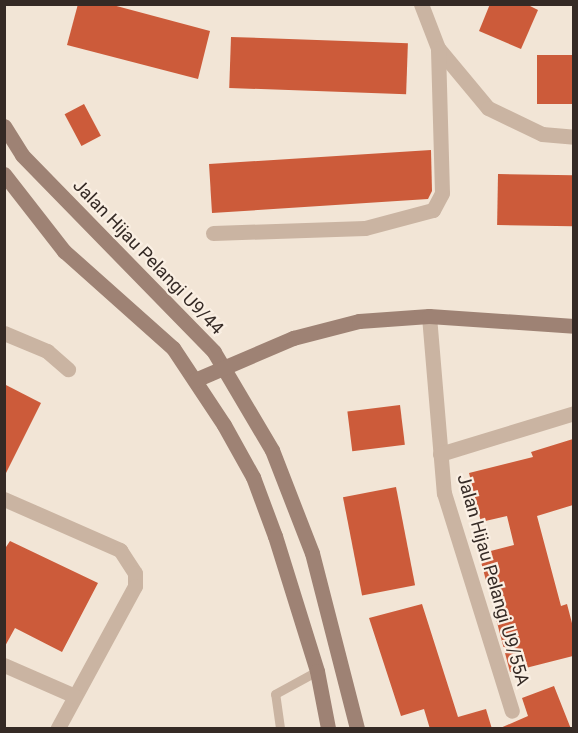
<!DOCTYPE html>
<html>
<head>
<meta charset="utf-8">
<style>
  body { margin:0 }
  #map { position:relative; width:578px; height:733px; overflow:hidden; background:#f2e5d6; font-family:Roboto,sans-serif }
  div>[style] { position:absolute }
  .building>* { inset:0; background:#cc5b3a; transform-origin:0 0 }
  .lane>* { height:9px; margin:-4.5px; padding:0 4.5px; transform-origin:4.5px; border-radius:4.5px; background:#cab4a2 }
  .street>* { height:15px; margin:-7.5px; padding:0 7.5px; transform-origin:7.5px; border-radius:7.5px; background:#cab4a2 }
  .secondary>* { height:15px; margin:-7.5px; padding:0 7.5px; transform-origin:7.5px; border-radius:7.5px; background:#9e8274 }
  span { translate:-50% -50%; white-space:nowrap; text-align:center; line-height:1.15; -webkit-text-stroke:4.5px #faefe3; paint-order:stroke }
  .street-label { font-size:18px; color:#352a25 }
  .frame { position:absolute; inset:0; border:6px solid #352a25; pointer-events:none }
</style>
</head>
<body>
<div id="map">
  <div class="building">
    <i style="clip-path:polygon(78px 4px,109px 4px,210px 31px,198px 79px,67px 45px)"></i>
    <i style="clip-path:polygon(490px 4px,526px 4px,538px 10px,521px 49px,479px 31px)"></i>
    <i style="left:231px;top:37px;width:177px;height:51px;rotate:2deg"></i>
    <i style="left:537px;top:55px;width:36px;height:49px"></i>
    <i style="left:84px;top:104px;width:36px;height:22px;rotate:62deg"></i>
    <i style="clip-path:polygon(431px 150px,432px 191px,428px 199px,212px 213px,209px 164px)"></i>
    <i style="left:498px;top:174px;width:75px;height:51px;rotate:1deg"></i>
    <i style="clip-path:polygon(4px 384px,41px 403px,4px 477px)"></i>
    <i style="left:400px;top:405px;width:40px;height:53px;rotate:83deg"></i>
    <i style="clip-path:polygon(573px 439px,573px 505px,537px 516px,561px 606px,567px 604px,573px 627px,573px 656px,510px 672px,479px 554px,514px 545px,507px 516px,481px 522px,469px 473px,533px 457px,531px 452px)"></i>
    <i style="left:396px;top:487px;width:100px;height:54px;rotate:79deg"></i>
    <i style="clip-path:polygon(10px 541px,98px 583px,62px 652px,15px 628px,4px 648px,4px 550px)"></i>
    <i style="clip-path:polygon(422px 604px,458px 717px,486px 709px,492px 729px,430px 729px,424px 709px,401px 716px,369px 618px)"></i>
    <i style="clip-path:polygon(554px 686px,571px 729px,498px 729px,528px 716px,522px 698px)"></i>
  </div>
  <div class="lane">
    <i style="left:280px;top:728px;width:34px;rotate:-98deg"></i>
    <i style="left:275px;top:694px;width:48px;rotate:-28.7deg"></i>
  </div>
  <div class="street">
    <i style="left:421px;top:4px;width:47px;rotate:68.9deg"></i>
    <i style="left:438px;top:48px;width:78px;rotate:50.2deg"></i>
    <i style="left:488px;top:108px;width:60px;rotate:25.7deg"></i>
    <i style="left:542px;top:134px;width:32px;rotate:5deg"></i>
    <i style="left:213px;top:233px;width:152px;rotate:-1.9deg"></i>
    <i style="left:365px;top:228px;width:70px;rotate:-14.8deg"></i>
    <i style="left:433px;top:210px;width:19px;rotate:-62deg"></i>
    <i style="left:442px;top:193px;width:145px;rotate:-91.6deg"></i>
    <i style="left:429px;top:316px;width:178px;rotate:85.2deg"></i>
    <i style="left:444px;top:493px;width:228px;rotate:72.7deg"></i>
    <i style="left:4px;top:333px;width:47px;rotate:22.7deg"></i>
    <i style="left:47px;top:351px;width:28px;rotate:41deg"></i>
    <i style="left:440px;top:454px;width:140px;rotate:-17deg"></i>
    <i style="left:4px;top:499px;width:127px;rotate:23.7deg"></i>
    <i style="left:120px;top:550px;width:27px;rotate:57deg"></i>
    <i style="left:135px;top:573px;width:13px;rotate:90deg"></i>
    <i style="left:135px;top:586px;width:162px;rotate:118.5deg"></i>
    <i style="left:4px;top:665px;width:77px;rotate:23.6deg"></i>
  </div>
  <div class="secondary">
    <i style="left:4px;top:126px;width:34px;rotate:58deg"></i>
    <i style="left:22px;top:155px;width:275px;rotate:45.7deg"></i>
    <i style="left:214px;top:352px;width:114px;rotate:59.4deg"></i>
    <i style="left:272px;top:450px;width:110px;rotate:68.8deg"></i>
    <i style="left:312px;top:553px;width:181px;rotate:75.6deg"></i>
    <i style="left:4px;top:174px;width:98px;rotate:52.1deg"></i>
    <i style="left:64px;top:251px;width:146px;rotate:41.7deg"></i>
    <i style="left:173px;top:348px;width:92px;rotate:56.5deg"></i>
    <i style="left:224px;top:425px;width:60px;rotate:60.9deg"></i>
    <i style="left:253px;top:477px;width:63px;rotate:69.6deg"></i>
    <i style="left:275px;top:536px;width:141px;rotate:72.7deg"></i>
    <i style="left:317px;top:671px;width:58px;rotate:79.1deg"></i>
    <i style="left:195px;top:380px;width:107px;rotate:-23.2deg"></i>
    <i style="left:293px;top:338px;width:68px;rotate:-14.4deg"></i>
    <i style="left:359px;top:321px;width:70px;rotate:-4.1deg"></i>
    <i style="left:429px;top:316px;width:145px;rotate:3.9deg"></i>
  </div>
  <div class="street-label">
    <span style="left:148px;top:257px;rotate:46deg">Jalan Hijau Pelangi U9/44</span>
    <span style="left:493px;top:580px;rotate:74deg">Jalan Hijau Pelangi U9/55A</span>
  </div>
  <div class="frame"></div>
</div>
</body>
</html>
